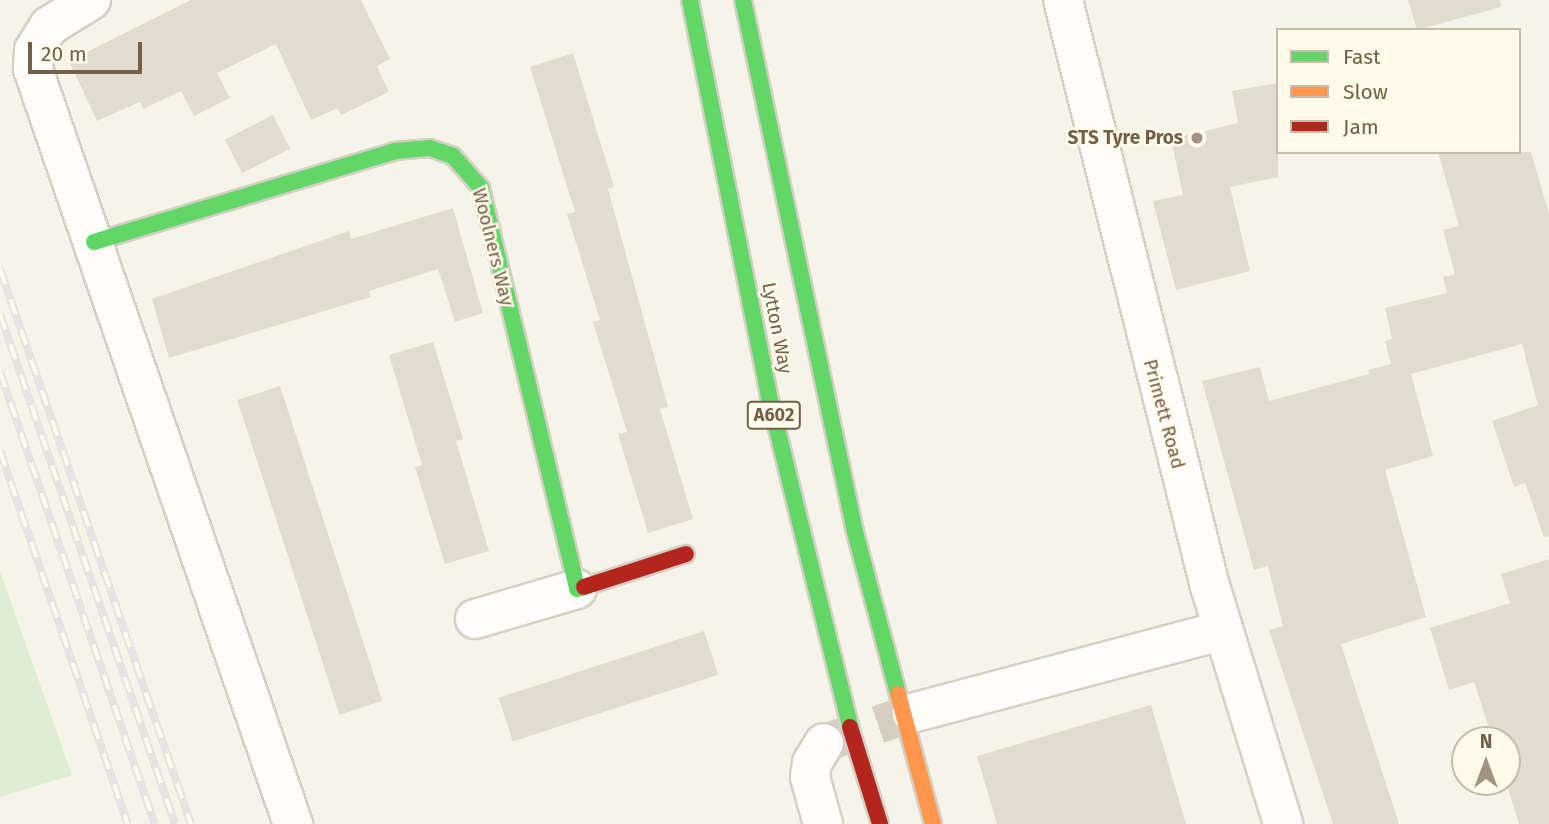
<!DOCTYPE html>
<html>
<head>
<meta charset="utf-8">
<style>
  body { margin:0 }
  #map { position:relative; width:1549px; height:824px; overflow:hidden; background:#f6f4e9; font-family:"Fira Sans",sans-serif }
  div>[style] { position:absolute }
  .green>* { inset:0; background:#deeed3 }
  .building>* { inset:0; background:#e2dcd0; transform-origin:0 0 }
  .street-tunnel>* { height:38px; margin-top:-19px; transform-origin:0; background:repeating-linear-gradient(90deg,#d6cfc1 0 38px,transparent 0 57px) }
  .roads { filter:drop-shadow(2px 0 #d4d0c6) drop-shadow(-2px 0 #d4d0c6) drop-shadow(0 2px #d4d0c6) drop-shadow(0 -2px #d4d0c6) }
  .street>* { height:38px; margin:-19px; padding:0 19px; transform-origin:19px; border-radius:19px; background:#fefdfc }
  .fast>* { height:16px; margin:-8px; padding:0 8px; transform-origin:8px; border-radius:8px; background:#63d668 }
  .slow>* { height:16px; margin:-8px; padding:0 8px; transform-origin:8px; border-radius:8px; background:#ff974d }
  .jam>* { height:16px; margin:-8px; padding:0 8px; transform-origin:8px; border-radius:8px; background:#b3261e }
  .rail>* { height:8px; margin-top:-4px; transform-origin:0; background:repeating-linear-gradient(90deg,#fffae9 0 16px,#e5e2e4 0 32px); box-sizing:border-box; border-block:2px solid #e5e2e4 }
  .dots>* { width:19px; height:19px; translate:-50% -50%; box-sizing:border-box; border:4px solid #fffae9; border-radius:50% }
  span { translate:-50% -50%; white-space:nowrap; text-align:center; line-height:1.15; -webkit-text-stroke:5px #fffae9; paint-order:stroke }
  .shield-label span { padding:2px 5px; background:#fffae9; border:2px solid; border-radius:5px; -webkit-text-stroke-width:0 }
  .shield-label { font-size:18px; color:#746049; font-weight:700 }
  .poi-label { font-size:19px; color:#746049; font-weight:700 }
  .right { translate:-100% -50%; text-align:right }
  .street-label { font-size:19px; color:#746049 }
  .legend { position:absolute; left:1276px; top:28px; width:245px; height:126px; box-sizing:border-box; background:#fffae9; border:2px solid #c7bca9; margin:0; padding:9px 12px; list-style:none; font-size:21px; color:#746049 }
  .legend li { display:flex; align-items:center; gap:14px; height:35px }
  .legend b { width:35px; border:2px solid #c7bca9 }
  .north { position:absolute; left:1451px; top:726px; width:70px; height:70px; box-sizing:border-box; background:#fffae9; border:2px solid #c7bca9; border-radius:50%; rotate:0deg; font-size:19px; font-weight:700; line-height:28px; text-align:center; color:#746049 }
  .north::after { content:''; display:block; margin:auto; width:24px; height:32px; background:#a29481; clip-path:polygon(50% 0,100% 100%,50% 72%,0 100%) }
  .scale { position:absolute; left:28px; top:42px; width:114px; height:32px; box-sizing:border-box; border:4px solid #746049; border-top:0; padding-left:9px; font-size:21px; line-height:24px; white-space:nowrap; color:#746049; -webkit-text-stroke:5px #fffae9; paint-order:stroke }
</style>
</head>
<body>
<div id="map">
  <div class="green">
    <i style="clip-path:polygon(0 571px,72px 775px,0 797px)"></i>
  </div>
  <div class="building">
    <i style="clip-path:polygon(191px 0,361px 0,390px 59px,377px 66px,389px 92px,341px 115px,338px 108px,311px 120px,276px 44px,217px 73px,230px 98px,194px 116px,181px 91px,143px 109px,140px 102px,97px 121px,69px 61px)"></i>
    <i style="clip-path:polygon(1408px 0,1500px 0,1501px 7px,1417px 30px)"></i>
    <i style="clip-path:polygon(573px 53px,614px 187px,608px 189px,668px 407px,660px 409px,693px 519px,648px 533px,618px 434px,627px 432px,593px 322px,600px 320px,567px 214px,575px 212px,530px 67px)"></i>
    <i style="clip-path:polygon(1278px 83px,1278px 177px,1230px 187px,1250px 271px,1176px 290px,1153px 201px,1183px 195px,1171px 139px,1238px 123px,1232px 91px)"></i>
    <i style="left:273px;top:115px;width:38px;height:54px;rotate:63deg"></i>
    <i style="clip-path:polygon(1438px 152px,1531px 152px,1549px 214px,1549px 536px,1544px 537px,1525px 483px,1514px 487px,1492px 421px,1538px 405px,1522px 344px,1411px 374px,1433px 456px,1385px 470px,1426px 617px,1341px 644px,1399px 824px,1333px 824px,1269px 630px,1283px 626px,1268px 566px,1254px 570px,1202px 381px,1260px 367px,1269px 401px,1369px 374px,1368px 370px,1391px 364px,1385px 341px,1392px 339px,1385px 308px,1447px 293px,1443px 277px,1455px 274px,1443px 230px,1459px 226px)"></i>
    <i style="clip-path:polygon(453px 208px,483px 313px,455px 322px,438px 269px,369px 291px,371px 297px,169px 358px,152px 299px,349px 231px,351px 239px)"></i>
    <i style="clip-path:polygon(433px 342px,463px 439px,456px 441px,489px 551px,445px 564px,415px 467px,422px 465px,389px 355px)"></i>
    <i style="left:280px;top:386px;width:331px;height:45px;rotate:72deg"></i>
    <i style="clip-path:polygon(1549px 559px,1549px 824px,1519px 824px,1506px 782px,1507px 740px,1493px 740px,1474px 682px,1449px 690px,1430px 628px,1510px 603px,1501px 574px)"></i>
    <i style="left:704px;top:631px;width:46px;height:216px;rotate:72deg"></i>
    <i style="clip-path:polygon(1151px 705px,1186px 824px,997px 824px,977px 756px)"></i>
  </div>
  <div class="street-tunnel">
    <i style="left:824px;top:743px;width:93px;rotate:-18.8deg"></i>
  </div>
  <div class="roads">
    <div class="street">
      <i style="left:91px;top:0;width:49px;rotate:148.2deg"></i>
      <i style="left:49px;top:26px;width:28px;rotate:122deg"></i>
      <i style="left:34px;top:50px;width:19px;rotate:93deg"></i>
      <i style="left:33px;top:69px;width:799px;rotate:71deg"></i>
      <i style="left:1063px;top:0;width:604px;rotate:75.92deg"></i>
      <i style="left:1210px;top:586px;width:249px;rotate:72.9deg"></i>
      <i style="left:475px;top:619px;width:106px;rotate:-16.4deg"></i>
      <i style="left:912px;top:713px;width:322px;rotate:-14.9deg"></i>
      <i style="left:823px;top:824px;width:49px;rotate:-105.5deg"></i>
      <i style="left:810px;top:777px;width:14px;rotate:-82deg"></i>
      <i style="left:812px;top:763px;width:23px;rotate:-59deg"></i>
    </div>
    <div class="fast">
      <i style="left:690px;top:0;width:400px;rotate:78.7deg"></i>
      <i style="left:768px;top:392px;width:345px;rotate:76.2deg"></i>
      <i style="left:743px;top:0;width:544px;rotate:78.11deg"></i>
      <i style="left:855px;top:532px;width:168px;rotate:75.1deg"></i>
      <i style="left:94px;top:242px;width:314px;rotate:-16.8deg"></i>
      <i style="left:395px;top:151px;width:35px;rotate:-5deg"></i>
      <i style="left:430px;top:148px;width:24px;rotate:19deg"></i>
      <i style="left:453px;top:156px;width:43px;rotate:48.8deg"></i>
      <i style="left:481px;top:188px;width:412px;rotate:76.5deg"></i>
      <i style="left:577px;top:589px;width:7px;rotate:-16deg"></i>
    </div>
    <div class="slow">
      <i style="left:898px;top:694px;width:135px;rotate:74.9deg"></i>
    </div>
    <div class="jam">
      <i style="left:584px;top:587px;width:107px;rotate:-17.9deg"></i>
      <i style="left:850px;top:727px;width:102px;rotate:72.8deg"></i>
    </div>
  </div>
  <div class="rail">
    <i style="left:0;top:269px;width:587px;rotate:71.01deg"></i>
    <i style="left:0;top:314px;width:539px;rotate:71.06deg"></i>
    <i style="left:0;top:372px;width:478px;rotate:71.1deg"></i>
    <i style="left:0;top:451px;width:394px;rotate:71.1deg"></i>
  </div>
  <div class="dots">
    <i style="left:1197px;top:138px;background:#a29481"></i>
  </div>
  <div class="shield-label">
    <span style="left:774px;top:415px">A602</span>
  </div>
  <div class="poi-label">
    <span class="right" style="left:1183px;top:138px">STS Tyre Pros</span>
  </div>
  <div class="street-label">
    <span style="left:493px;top:247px;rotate:76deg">Woolners Way</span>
    <span style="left:777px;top:328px;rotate:79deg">Lytton Way</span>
    <span style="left:1164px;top:414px;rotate:75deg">Primett Road</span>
  </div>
  <ul class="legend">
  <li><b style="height:9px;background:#63d668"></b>Fast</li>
  <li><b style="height:9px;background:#ff974d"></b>Slow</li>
  <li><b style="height:9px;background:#b3261e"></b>Jam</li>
  </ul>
  <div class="north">N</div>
  <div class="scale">20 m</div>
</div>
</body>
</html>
